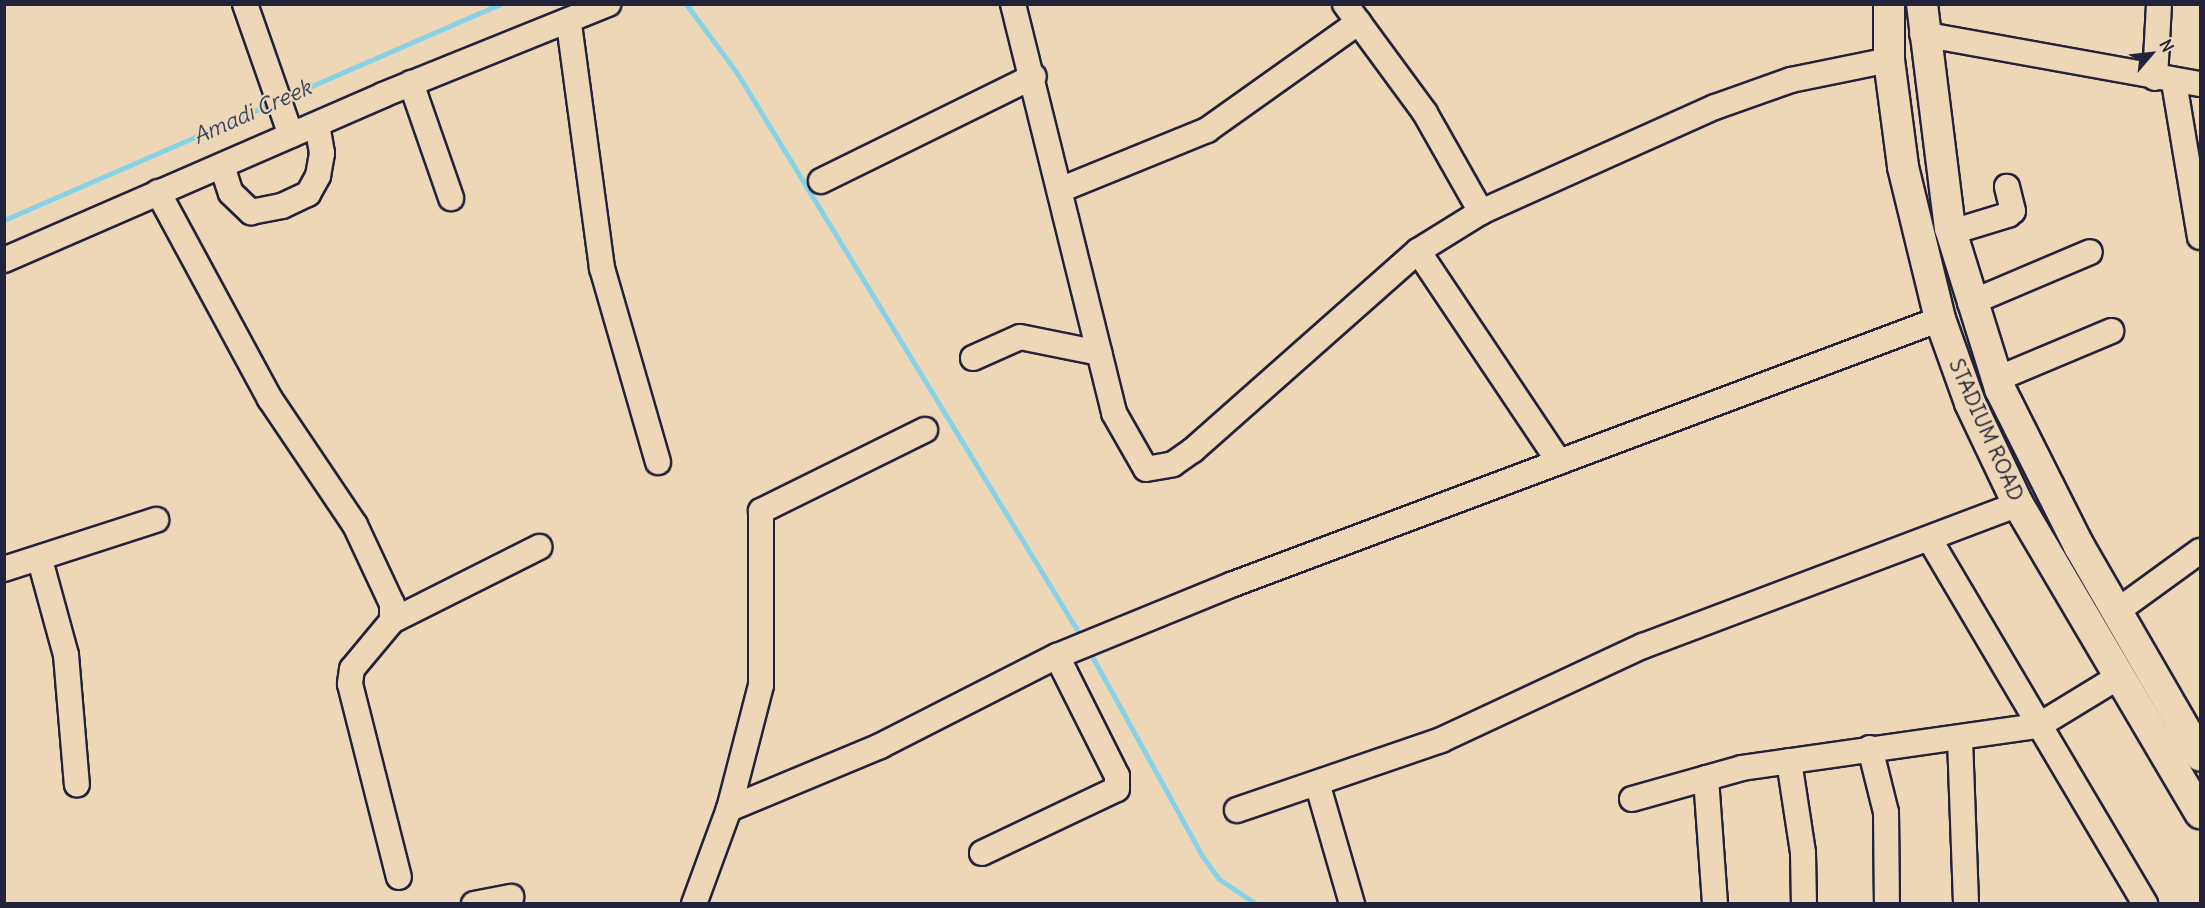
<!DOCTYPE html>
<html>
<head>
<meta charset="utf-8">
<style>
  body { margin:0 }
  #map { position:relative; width:2205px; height:908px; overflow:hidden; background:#eed7b6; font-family:Delius,sans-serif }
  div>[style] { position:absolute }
  .stream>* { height:5px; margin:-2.5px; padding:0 2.5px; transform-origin:2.5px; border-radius:2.5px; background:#88d2e8 }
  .roads { filter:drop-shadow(2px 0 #22223b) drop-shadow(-2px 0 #22223b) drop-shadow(0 2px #22223b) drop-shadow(0 -2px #22223b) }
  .minor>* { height:24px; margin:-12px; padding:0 12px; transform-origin:12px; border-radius:12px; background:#eed7b6 }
  .major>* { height:30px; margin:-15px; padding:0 15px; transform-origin:15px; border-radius:15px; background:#eed7b6 }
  span { translate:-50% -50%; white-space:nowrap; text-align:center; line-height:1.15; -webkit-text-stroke:4.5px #eed7b6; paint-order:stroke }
  .street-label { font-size:21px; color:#22223b }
  .water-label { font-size:22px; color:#36455e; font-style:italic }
  .frame { position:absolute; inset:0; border:6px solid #22223b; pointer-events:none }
  .north { position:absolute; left:2121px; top:24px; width:60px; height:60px; -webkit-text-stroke:4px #eed7b6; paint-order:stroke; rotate:62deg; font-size:16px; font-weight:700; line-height:24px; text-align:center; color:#22223b }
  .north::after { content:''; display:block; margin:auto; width:21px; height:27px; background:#22223b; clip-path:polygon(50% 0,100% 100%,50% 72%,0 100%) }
</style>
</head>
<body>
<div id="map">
  <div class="stream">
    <i style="left:686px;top:4px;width:86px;rotate:53.5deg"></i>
    <i style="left:737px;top:73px;width:662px;rotate:58.59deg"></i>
    <i style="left:284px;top:98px;width:236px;rotate:-23.5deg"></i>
    <i style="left:4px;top:220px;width:293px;rotate:-23.5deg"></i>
    <i style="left:1088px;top:649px;width:238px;rotate:61.1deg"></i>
    <i style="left:1203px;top:857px;width:27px;rotate:54deg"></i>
    <i style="left:1219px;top:879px;width:45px;rotate:34deg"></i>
  </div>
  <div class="roads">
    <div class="minor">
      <i style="left:245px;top:4px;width:139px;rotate:70.7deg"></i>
      <i style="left:1013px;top:4px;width:421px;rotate:76.1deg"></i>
      <i style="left:1114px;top:413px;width:64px;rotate:60.3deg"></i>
      <i style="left:1146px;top:469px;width:27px;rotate:-10deg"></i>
      <i style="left:1173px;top:464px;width:24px;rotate:-35deg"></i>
      <i style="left:1193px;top:450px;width:300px;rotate:-41.5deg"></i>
      <i style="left:1418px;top:251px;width:74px;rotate:-31.8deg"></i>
      <i style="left:1481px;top:212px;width:256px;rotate:-24.2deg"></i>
      <i style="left:1715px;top:107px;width:81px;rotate:-19.6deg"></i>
      <i style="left:1791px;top:80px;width:100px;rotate:-11.5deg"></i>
      <i style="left:1345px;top:4px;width:135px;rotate:53.7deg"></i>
      <i style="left:1425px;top:113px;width:114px;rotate:60.5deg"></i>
      <i style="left:569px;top:24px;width:246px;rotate:82.3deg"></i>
      <i style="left:602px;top:268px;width:202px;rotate:73.9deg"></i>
      <i style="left:1922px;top:34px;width:282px;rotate:10.2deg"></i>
      <i style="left:2155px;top:78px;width:74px;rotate:-86.9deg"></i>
      <i style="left:2174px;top:82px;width:157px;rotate:80.5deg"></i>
      <i style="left:411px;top:83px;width:122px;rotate:70.8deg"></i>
      <i style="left:222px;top:166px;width:28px;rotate:72deg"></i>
      <i style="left:231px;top:193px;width:28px;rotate:44deg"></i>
      <i style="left:251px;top:212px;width:32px;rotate:-11deg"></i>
      <i style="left:282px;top:206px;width:29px;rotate:-25deg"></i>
      <i style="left:308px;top:194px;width:21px;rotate:-61deg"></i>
      <i style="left:318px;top:176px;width:23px;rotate:-80deg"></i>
      <i style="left:322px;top:153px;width:29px;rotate:-100deg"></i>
      <i style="left:821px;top:181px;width:237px;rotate:-26.2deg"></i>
      <i style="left:1062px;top:189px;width:157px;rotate:-22.1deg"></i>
      <i style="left:1207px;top:130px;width:186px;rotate:-35.4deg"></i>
      <i style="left:158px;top:192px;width:235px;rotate:61.6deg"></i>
      <i style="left:270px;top:399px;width:152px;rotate:56deg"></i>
      <i style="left:355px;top:525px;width:87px;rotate:64.9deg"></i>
      <i style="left:392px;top:604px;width:17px;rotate:90deg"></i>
      <i style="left:392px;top:621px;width:62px;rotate:129.8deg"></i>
      <i style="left:352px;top:669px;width:15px;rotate:98deg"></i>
      <i style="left:350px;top:684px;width:199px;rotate:75.8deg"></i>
      <i style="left:1952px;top:232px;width:59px;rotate:-16.9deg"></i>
      <i style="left:2008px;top:215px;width:6px;rotate:-39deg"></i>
      <i style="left:2013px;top:211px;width:25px;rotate:-104deg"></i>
      <i style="left:1418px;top:251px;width:254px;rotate:56.2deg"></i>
      <i style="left:4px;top:260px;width:413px;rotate:-23.5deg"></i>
      <i style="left:383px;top:95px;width:243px;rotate:-22deg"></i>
      <i style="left:1970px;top:303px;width:130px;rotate:-23deg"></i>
      <i style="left:973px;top:358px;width:51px;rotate:-24.1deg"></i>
      <i style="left:1020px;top:337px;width:81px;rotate:11.4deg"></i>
      <i style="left:1997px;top:379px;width:124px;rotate:-22.8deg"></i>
      <i style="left:1930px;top:540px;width:423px;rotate:59.4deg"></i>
      <i style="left:40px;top:560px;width:98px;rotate:74.7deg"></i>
      <i style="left:66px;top:655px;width:130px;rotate:85.2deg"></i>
      <i style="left:4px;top:569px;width:160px;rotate:-17.9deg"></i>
      <i style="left:2116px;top:612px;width:104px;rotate:-36deg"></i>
      <i style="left:392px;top:621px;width:165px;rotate:-26.7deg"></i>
      <i style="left:1960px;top:739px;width:165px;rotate:87.9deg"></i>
      <i style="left:1870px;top:748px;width:66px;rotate:76deg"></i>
      <i style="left:1886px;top:812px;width:92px;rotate:89.4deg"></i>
      <i style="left:1789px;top:761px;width:93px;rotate:81.3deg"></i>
      <i style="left:1803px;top:853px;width:51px;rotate:88.9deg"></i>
      <i style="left:1706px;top:778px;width:126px;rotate:85.9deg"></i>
      <i style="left:1318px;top:786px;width:123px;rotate:73.9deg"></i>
      <i style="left:1632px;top:799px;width:114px;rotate:-15.7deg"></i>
      <i style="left:1742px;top:768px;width:299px;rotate:-8.1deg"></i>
      <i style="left:2038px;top:726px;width:96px;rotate:-31.4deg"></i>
      <i style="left:729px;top:809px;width:164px;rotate:-22.6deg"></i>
      <i style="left:880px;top:746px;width:199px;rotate:-27deg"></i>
      <i style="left:1057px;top:656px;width:188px;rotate:-22.2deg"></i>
      <i style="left:1231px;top:585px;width:757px;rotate:-20.56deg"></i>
      <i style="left:1237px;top:810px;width:216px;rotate:-18.9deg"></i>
      <i style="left:1441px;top:740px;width:223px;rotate:-25deg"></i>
      <i style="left:1643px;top:646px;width:401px;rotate:-20.7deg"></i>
      <i style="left:982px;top:853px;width:149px;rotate:-25.4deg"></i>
      <i style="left:1117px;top:789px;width:13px;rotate:-90deg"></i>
      <i style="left:1117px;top:776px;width:134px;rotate:-116.6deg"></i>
      <i style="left:474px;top:904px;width:38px;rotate:-11deg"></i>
      <i style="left:694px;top:904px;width:101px;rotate:-69.8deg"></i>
      <i style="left:729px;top:809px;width:128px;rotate:-75.5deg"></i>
      <i style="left:761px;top:685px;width:174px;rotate:-90deg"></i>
      <i style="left:761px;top:511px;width:183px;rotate:-26.3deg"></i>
    </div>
    <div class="major">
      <i style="left:1889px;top:4px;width:56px;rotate:90deg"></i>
      <i style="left:1889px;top:60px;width:108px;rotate:82.5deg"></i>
      <i style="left:1903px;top:167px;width:156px;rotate:76.3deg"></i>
      <i style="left:1940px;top:319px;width:89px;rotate:70.3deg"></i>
      <i style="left:1970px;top:403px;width:112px;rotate:64.6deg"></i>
      <i style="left:2018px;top:504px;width:359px;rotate:59.5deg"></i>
      <i style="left:1922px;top:4px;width:226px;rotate:82.9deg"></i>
      <i style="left:1950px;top:228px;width:169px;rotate:72.7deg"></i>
      <i style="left:2000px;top:389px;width:176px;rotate:63.3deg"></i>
      <i style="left:2079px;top:546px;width:242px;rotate:60deg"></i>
    </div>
  </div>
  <div class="street-label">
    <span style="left:1986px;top:430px;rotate:66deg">STADIUM ROAD</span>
  </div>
  <div class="water-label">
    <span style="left:252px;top:112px;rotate:-24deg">Amadi Creek</span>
  </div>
  <div class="frame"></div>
  <div class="north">N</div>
</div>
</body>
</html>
